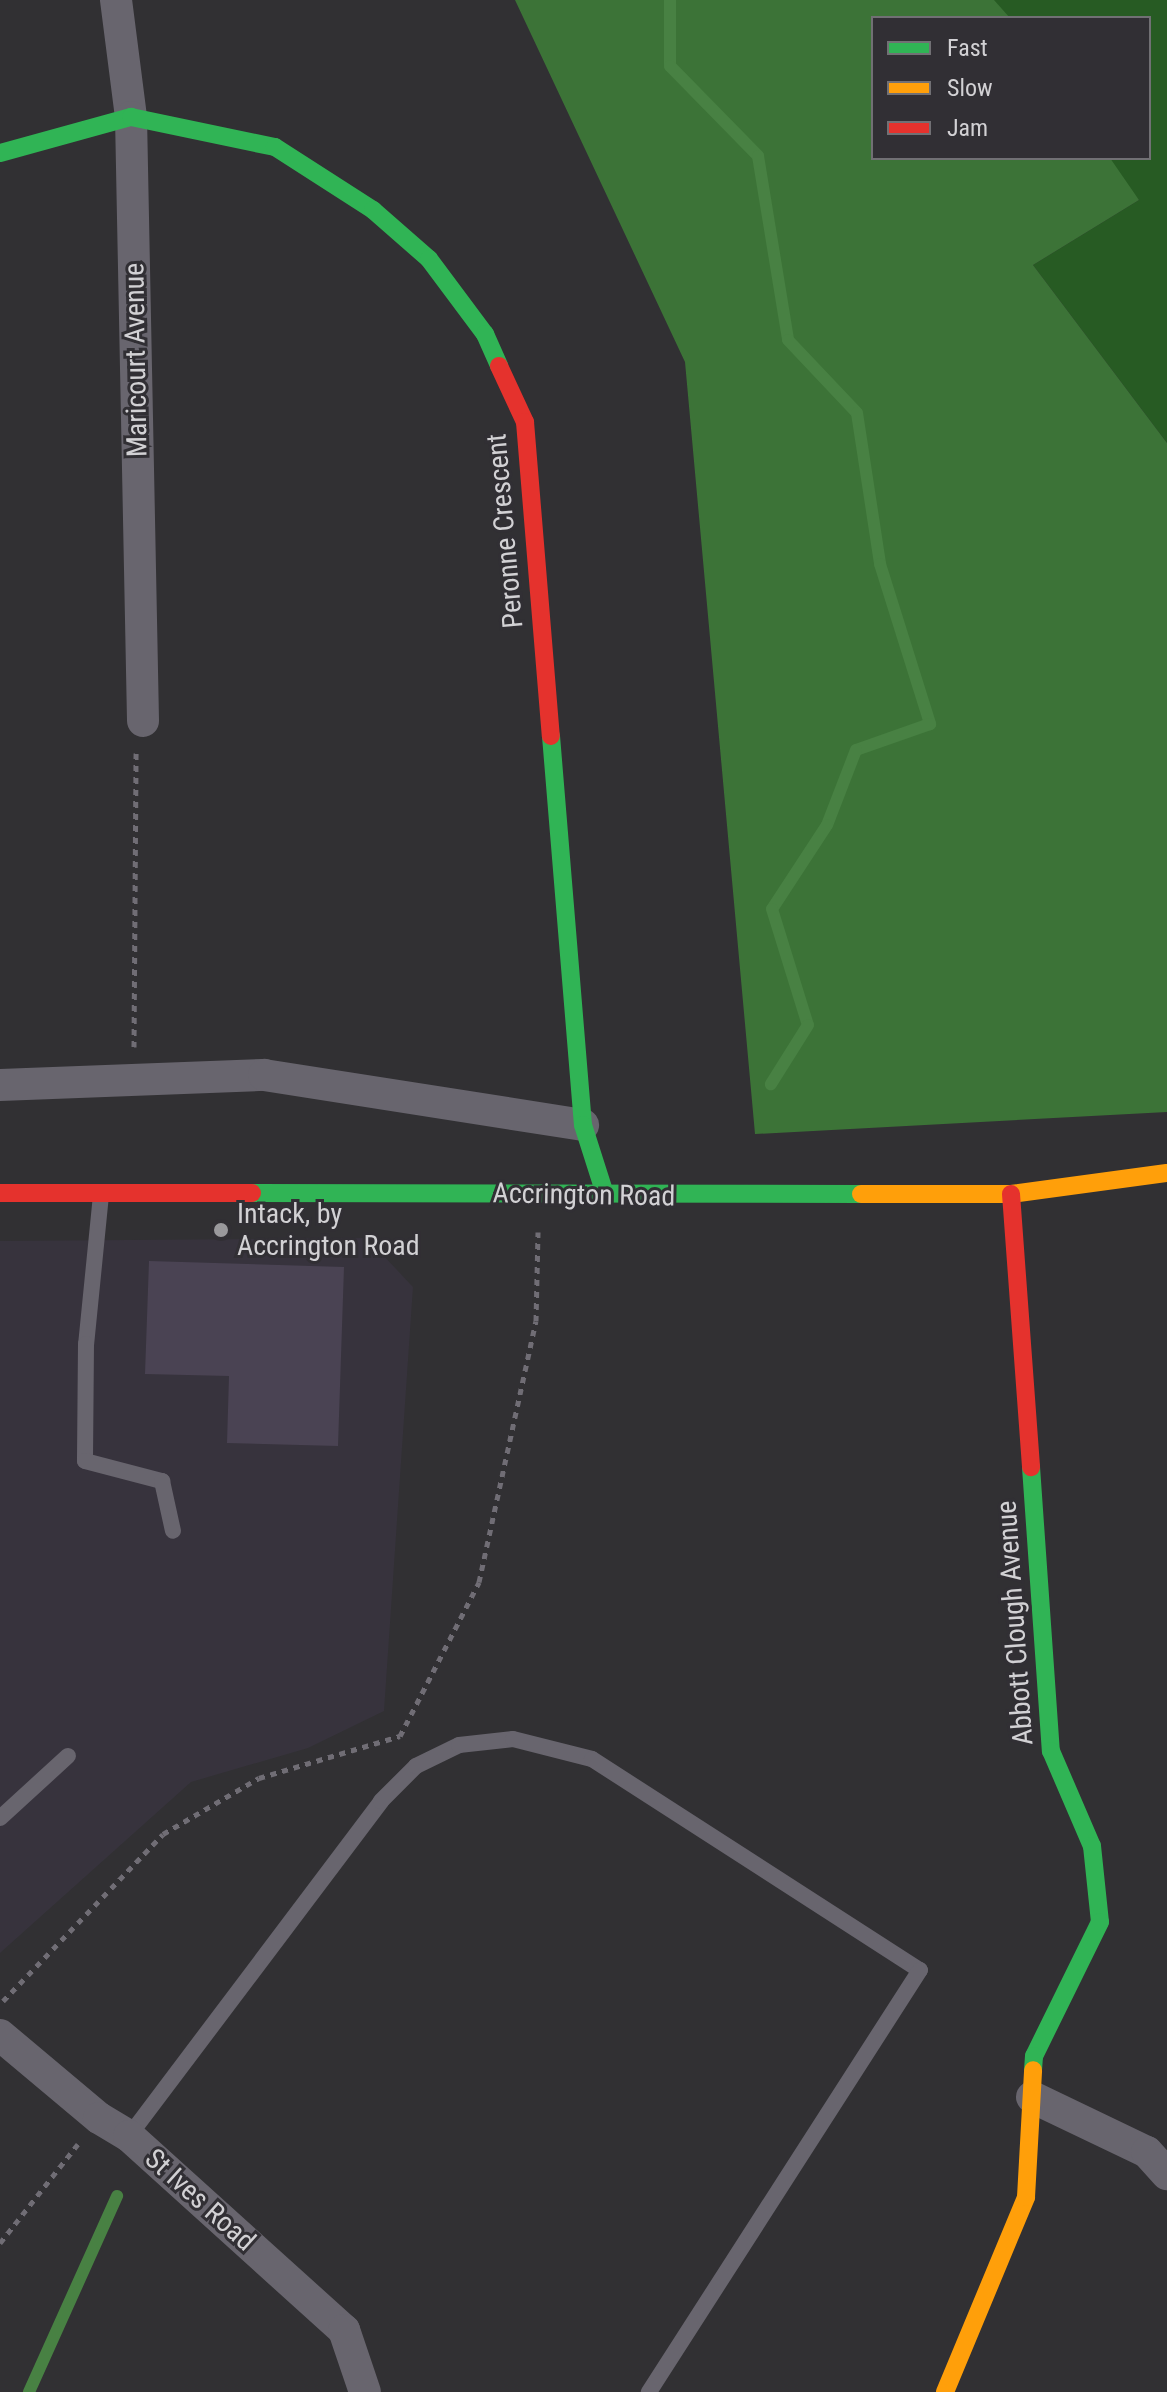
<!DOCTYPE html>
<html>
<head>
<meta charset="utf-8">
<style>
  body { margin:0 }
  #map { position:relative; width:1167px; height:2392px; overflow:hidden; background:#313033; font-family:"Roboto Condensed",sans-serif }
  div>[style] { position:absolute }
  .built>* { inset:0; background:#37333d }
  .green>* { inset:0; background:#275b23 }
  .forest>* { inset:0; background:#3c7337 }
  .stream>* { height:12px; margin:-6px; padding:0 6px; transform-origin:6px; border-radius:6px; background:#488143 }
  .building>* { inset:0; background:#4a4353 }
  .path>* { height:5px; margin-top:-2.5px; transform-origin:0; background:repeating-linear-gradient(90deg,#706d75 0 6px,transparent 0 12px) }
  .lane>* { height:16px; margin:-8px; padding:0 8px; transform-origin:8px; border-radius:8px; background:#68656e }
  .street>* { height:32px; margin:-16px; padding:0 16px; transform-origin:16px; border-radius:16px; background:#68656e }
  .fast>* { height:18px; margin:-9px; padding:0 9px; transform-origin:9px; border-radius:9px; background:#30b455 }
  .slow>* { height:18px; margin:-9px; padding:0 9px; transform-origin:9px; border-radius:9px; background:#ff9f0a }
  .jam>* { height:18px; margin:-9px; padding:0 9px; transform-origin:9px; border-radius:9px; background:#e5322d }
  .dots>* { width:22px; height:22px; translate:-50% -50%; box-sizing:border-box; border:4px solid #312f34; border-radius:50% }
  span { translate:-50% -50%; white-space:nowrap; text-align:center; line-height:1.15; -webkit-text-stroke:6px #312f34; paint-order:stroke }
  .street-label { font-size:28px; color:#d2d1d4 }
  .poi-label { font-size:28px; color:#d2d1d4 }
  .left { translate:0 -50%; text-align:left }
  .legend { position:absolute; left:871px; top:16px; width:280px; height:144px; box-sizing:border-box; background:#312f34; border:2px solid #717074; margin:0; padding:10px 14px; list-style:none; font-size:24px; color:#d2d1d4 }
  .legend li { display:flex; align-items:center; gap:16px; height:40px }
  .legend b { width:40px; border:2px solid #717074 }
</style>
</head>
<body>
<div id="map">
  <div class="built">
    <i style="clip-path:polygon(367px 1238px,413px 1287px,384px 1711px,308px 1748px,191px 1782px,0 1953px,0 1241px)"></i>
  </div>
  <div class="green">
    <i style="clip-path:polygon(968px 0,1167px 0,1167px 443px,1033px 265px,1139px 200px,1103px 158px,1149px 158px,1149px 18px,984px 18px)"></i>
  </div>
  <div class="forest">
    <i style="clip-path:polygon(515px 0,994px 0,1010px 18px,873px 18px,873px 158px,1110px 158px,1139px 200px,1033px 265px,1167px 443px,1167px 1112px,755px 1134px,685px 362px)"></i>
  </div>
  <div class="stream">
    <i style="left:670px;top:0;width:66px;rotate:90deg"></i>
    <i style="left:670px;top:66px;width:126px;rotate:45.6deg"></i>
    <i style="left:758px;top:156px;width:186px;rotate:80.7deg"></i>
    <i style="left:788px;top:340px;width:100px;rotate:46.6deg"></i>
    <i style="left:857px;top:413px;width:153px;rotate:81.3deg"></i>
    <i style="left:880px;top:564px;width:168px;rotate:72.6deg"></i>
    <i style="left:930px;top:724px;width:78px;rotate:160.6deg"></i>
    <i style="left:856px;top:750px;width:80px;rotate:111.1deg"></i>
    <i style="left:827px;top:825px;width:100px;rotate:123.2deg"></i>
    <i style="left:772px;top:909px;width:121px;rotate:72.8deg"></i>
    <i style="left:808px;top:1025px;width:70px;rotate:122.1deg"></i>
    <i style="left:29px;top:2392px;width:215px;rotate:-65.8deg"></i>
  </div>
  <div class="building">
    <i style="clip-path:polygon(149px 1261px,344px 1267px,338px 1446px,227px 1443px,229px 1376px,145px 1374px)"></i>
  </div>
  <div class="path">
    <i style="left:134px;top:1047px;width:294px;rotate:-89.6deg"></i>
    <i style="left:3px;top:2001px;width:231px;rotate:-46.2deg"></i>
    <i style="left:163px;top:1834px;width:111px;rotate:-30.3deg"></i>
    <i style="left:259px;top:1778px;width:147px;rotate:-16.6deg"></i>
    <i style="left:400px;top:1736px;width:173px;rotate:-62.8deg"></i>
    <i style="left:479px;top:1582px;width:267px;rotate:-77.7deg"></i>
    <i style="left:536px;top:1321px;width:89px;rotate:-88.7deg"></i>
    <i style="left:0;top:2243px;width:126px;rotate:-51.8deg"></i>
  </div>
  <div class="lane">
    <i style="left:101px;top:1195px;width:150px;rotate:95.7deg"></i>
    <i style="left:86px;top:1344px;width:117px;rotate:90.5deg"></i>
    <i style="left:85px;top:1461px;width:80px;rotate:14.6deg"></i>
    <i style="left:162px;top:1481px;width:51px;rotate:77.6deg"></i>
    <i style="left:0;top:1818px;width:92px;rotate:-42.4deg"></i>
    <i style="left:129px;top:2136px;width:419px;rotate:-53deg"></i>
    <i style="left:381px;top:1801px;width:49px;rotate:-45deg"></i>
    <i style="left:416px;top:1766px;width:48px;rotate:-26deg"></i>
    <i style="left:459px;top:1745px;width:54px;rotate:-6.3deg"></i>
    <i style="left:513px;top:1739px;width:81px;rotate:14.2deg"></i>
    <i style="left:592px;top:1759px;width:390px;rotate:32.8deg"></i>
    <i style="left:920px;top:1970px;width:502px;rotate:122.71deg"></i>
  </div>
  <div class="street">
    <i style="left:116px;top:0;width:118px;rotate:82.7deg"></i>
    <i style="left:131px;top:117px;width:604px;rotate:88.86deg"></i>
    <i style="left:0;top:1085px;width:264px;rotate:-2.2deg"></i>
    <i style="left:264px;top:1075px;width:323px;rotate:8.9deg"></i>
    <i style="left:0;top:2035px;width:129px;rotate:40deg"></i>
    <i style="left:99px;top:2118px;width:35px;rotate:31deg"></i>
    <i style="left:129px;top:2136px;width:290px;rotate:42.1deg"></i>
    <i style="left:344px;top:2330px;width:65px;rotate:71.3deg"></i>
    <i style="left:1032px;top:2097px;width:127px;rotate:25.6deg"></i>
    <i style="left:1147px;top:2152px;width:30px;rotate:48deg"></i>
  </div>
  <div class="fast">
    <i style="left:0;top:153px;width:136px;rotate:-15.4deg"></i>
    <i style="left:131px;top:117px;width:147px;rotate:11.8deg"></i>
    <i style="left:275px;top:147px;width:117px;rotate:32.7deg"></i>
    <i style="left:373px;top:210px;width:74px;rotate:41.2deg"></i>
    <i style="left:429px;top:259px;width:94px;rotate:53.3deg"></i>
    <i style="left:485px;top:334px;width:35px;rotate:66deg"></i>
    <i style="left:551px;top:736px;width:390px;rotate:85.3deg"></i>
    <i style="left:583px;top:1125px;width:76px;rotate:72.3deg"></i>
    <i style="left:252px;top:1193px;width:609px;rotate:0.09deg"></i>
    <i style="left:1031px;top:1467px;width:285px;rotate:86deg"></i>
    <i style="left:1051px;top:1751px;width:103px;rotate:66.7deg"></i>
    <i style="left:1092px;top:1846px;width:76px;rotate:84deg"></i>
    <i style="left:1100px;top:1922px;width:149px;rotate:116.2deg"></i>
    <i style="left:1034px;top:2056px;width:14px;rotate:94deg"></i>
  </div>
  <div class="slow">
    <i style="left:861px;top:1194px;width:150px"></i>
    <i style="left:1011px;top:1194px;width:157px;rotate:-7.7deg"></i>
    <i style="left:945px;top:2392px;width:211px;rotate:-67.4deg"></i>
    <i style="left:1026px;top:2197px;width:127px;rotate:-86.8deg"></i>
  </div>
  <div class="jam">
    <i style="left:499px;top:366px;width:62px;rotate:65.1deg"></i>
    <i style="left:525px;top:422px;width:315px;rotate:85.3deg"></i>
    <i style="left:0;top:1193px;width:252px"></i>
    <i style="left:1011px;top:1194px;width:274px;rotate:85.8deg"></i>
  </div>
  <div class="dots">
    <i style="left:221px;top:1230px;background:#9a999c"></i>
  </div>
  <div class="street-label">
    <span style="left:136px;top:360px;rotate:-91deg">Maricourt Avenue</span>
    <span style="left:505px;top:531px;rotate:-95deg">Peronne Crescent</span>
    <span style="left:584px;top:1195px;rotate:1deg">Accrington Road</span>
    <span style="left:1015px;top:1623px;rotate:-94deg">Abbott Clough Avenue</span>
    <span style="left:200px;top:2200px;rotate:42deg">St Ives Road</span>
  </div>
  <div class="poi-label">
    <span class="left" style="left:237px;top:1230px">Intack, by<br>Accrington Road</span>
  </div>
  <ul class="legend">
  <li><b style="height:10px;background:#30b455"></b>Fast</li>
  <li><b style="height:10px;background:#ff9f0a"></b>Slow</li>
  <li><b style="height:10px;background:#e5322d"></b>Jam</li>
  </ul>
</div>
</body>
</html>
